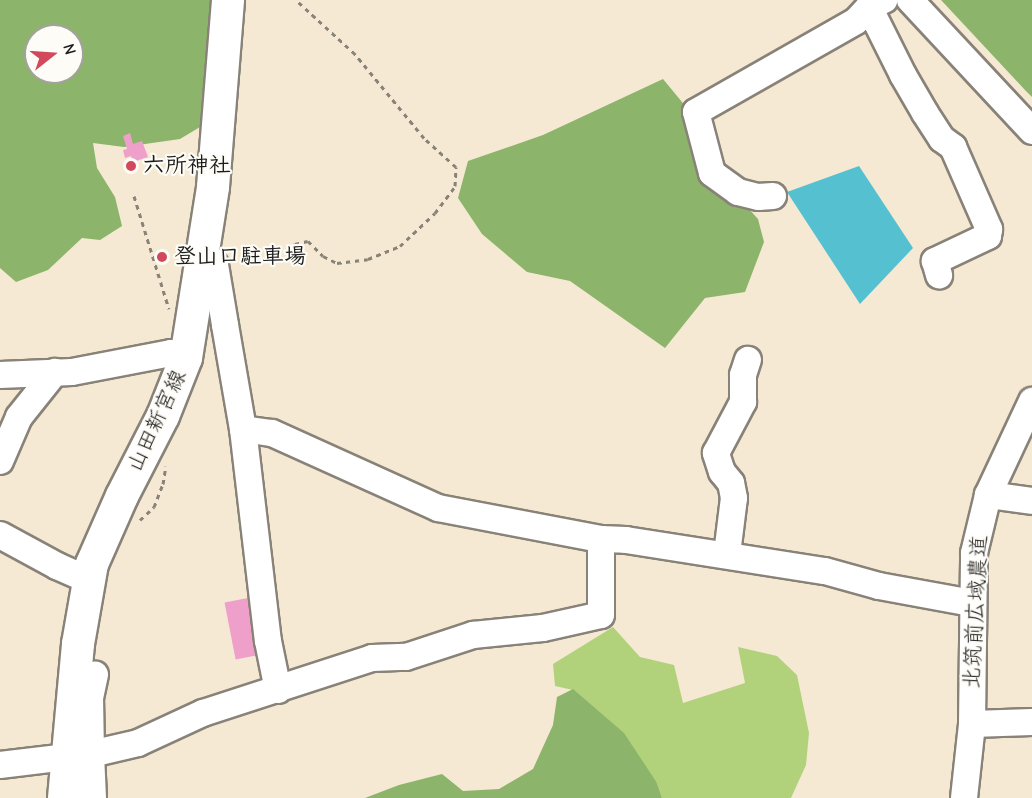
<!DOCTYPE html>
<html>
<head>
<meta charset="utf-8">
<style>
  body { margin:0 }
  #map { position:relative; width:1032px; height:798px; overflow:hidden; background:#f5e9d3; font-family:"Comic Neue","Klee One",sans-serif }
  div>[style] { position:absolute }
  .green>* { inset:0; background:#b1d27a }
  .forest>* { inset:0; background:#8cb46a }
  .water>* { inset:0; background:#55c0d0 }
  .building>* { inset:0; background:#eea0ca; transform-origin:0 0 }
  .path>* { height:3px; margin-top:-1.5px; transform-origin:0; background:repeating-linear-gradient(90deg,#888278 0 4.5px,transparent 0 9px) }
  .roads { filter:drop-shadow(2px 0 #888278) drop-shadow(-2px 0 #888278) drop-shadow(0 2px #888278) drop-shadow(0 -2px #888278) }
  .minor>* { height:26px; margin:-13px; padding:0 13px; transform-origin:13px; border-radius:13px; background:#fff }
  .major>* { height:32px; margin:-16px; padding:0 16px; transform-origin:16px; border-radius:16px; background:#fff }
  .dots>* { width:16px; height:16px; translate:-50% -50%; box-sizing:border-box; border:3px solid #fdfcf7; border-radius:50% }
  span { translate:-50% -50%; white-space:nowrap; text-align:center; line-height:1.15; -webkit-text-stroke:4.5px #fdfcf7; paint-order:stroke }
  .poi-label { font-size:22px; color:#1c1c1c; font-weight:700 }
  .left { translate:0 -50%; text-align:left }
  .street-label { font-size:22px; color:#1c1c1c }
  .north { position:absolute; left:24px; top:24px; width:60px; height:60px; box-sizing:border-box; background:#fdfcf7; border:2px solid #a3a29f; border-radius:50%; rotate:73deg; font-size:16px; font-weight:700; line-height:24px; text-align:center; color:#1c1c1c }
  .north::after { content:''; display:block; margin:auto; width:21px; height:27px; background:#d1495b; clip-path:polygon(50% 0,100% 100%,50% 72%,0 100%) }
</style>
</head>
<body>
<div id="map">
  <div class="green">
    <i style="clip-path:polygon(613px 627px,640px 657px,674px 665px,683px 703px,745px 683px,738px 647px,777px 656px,797px 675px,809px 733px,806px 765px,791px 798px,662px 798px,657px 783px,573px 690px,555px 686px,553px 664px)"></i>
  </div>
  <div class="forest">
    <i style="clip-path:polygon(evenodd,0 0,214px 0,205px 124px,180px 139px,124px 147px,93px 143px,97px 168px,115px 197px,122px 226px,100px 240px,82px 238px,48px 270px,16px 282px,0 268px,0 0,36px 36px,72px 36px,72px 72px,36px 72px,36px 36px)"></i>
    <i style="clip-path:polygon(941px 0,1032px 0,1032px 97px,1025px 90px)"></i>
    <i style="clip-path:polygon(663px 79px,701px 125px,717px 174px,758px 219px,764px 242px,745px 292px,705px 298px,665px 348px,570px 281px,527px 272px,482px 234px,458px 198px,468px 161px,543px 135px)"></i>
    <i style="clip-path:polygon(573px 689px,624px 733px,657px 783px,662px 798px,365px 798px,399px 785px,442px 774px,463px 791px,499px 789px,533px 769px,553px 725px,557px 697px)"></i>
  </div>
  <div class="water">
    <i style="clip-path:polygon(859px 166px,913px 248px,860px 304px,787px 192px)"></i>
  </div>
  <div class="building">
    <i style="clip-path:polygon(130px 133px,133px 144px,142px 141px,148px 157px,133px 162px,131px 156px,125px 158px,123px 150px,127px 149px,123px 136px)"></i>
    <i style="left:253px;top:597px;width:58px;height:29px;rotate:79deg"></i>
  </div>
  <div class="path">
    <i style="left:134px;top:196px;width:118px;rotate:72.8deg"></i>
    <i style="left:287px;top:250px;width:10px;rotate:-37deg"></i>
    <i style="left:295px;top:244px;width:13px;rotate:-13deg"></i>
    <i style="left:308px;top:241px;width:21px;rotate:45deg"></i>
    <i style="left:323px;top:256px;width:16px;rotate:27deg"></i>
    <i style="left:337px;top:263px;width:31px;rotate:-7deg"></i>
    <i style="left:368px;top:259px;width:35px;rotate:-22deg"></i>
    <i style="left:400px;top:246px;width:48px;rotate:-43.3deg"></i>
    <i style="left:435px;top:213px;width:34px;rotate:-53deg"></i>
    <i style="left:455px;top:186px;width:19px;rotate:-87deg"></i>
    <i style="left:456px;top:167px;width:43px;rotate:-137.8deg"></i>
    <i style="left:424px;top:138px;width:109px;rotate:-129.4deg"></i>
    <i style="left:355px;top:54px;width:80px;rotate:-137.5deg"></i>
    <i style="left:140px;top:520px;width:19px;rotate:-43deg"></i>
    <i style="left:154px;top:507px;width:25px;rotate:-69deg"></i>
    <i style="left:163px;top:484px;width:18px;rotate:-81deg"></i>
  </div>
  <div class="roads">
    <div class="minor">
      <i style="left:910px;top:0;width:179px;rotate:47deg"></i>
      <i style="left:869px;top:7px;width:76px;rotate:63.4deg"></i>
      <i style="left:903px;top:75px;width:44px;rotate:59.9deg"></i>
      <i style="left:925px;top:113px;width:31px;rotate:57deg"></i>
      <i style="left:942px;top:139px;width:14px;rotate:36deg"></i>
      <i style="left:953px;top:147px;width:90px;rotate:66.3deg"></i>
      <i style="left:989px;top:229px;width:7px;rotate:98deg"></i>
      <i style="left:988px;top:236px;width:59px;rotate:154.7deg"></i>
      <i style="left:935px;top:261px;width:15px;rotate:74deg"></i>
      <i style="left:773px;top:196px;width:15px;rotate:176deg"></i>
      <i style="left:758px;top:197px;width:21px;rotate:-166deg"></i>
      <i style="left:738px;top:192px;width:32px;rotate:-144deg"></i>
      <i style="left:712px;top:173px;width:63px;rotate:-104.7deg"></i>
      <i style="left:696px;top:112px;width:184px;rotate:-29.6deg"></i>
      <i style="left:856px;top:21px;width:19px;rotate:-47deg"></i>
      <i style="left:869px;top:7px;width:17px;rotate:-25deg"></i>
      <i style="left:203px;top:249px;width:20px;rotate:53deg"></i>
      <i style="left:215px;top:265px;width:61px;rotate:80.5deg"></i>
      <i style="left:225px;top:325px;width:106px;rotate:80.2deg"></i>
      <i style="left:243px;top:429px;width:213px;rotate:83.3deg"></i>
      <i style="left:268px;top:641px;width:50px;rotate:78.5deg"></i>
      <i style="left:0;top:375px;width:72px;rotate:-2.4deg"></i>
      <i style="left:72px;top:372px;width:101px;rotate:-10.9deg"></i>
      <i style="left:171px;top:353px;width:16px;rotate:18deg"></i>
      <i style="left:243px;top:429px;width:29px;rotate:8deg"></i>
      <i style="left:272px;top:433px;width:182px;rotate:24.3deg"></i>
      <i style="left:438px;top:508px;width:166px;rotate:10.8deg"></i>
      <i style="left:601px;top:539px;width:25px;rotate:2deg"></i>
      <i style="left:626px;top:540px;width:201px;rotate:8.9deg"></i>
      <i style="left:825px;top:571px;width:56px;rotate:15.5deg"></i>
      <i style="left:879px;top:586px;width:95px;rotate:10.4deg"></i>
      <i style="left:0;top:461px;width:48px;rotate:-66.6deg"></i>
      <i style="left:19px;top:417px;width:58px;rotate:-51.3deg"></i>
      <i style="left:988px;top:495px;width:44px;rotate:7.8deg"></i>
      <i style="left:0;top:535px;width:65px;rotate:28.5deg"></i>
      <i style="left:57px;top:566px;width:35px;rotate:24deg"></i>
      <i style="left:727px;top:554px;width:56px;rotate:-82.9deg"></i>
      <i style="left:734px;top:498px;width:15px;rotate:-101deg"></i>
      <i style="left:731px;top:483px;width:14px;rotate:-129deg"></i>
      <i style="left:722px;top:472px;width:20px;rotate:-108deg"></i>
      <i style="left:716px;top:453px;width:58px;rotate:-62.1deg"></i>
      <i style="left:743px;top:402px;width:27px;rotate:-90deg"></i>
      <i style="left:743px;top:375px;width:16px;rotate:-72deg"></i>
      <i style="left:972px;top:724px;width:60px;rotate:-1.9deg"></i>
      <i style="left:91px;top:754px;width:56px;rotate:-91deg"></i>
      <i style="left:90px;top:698px;width:24px;rotate:-78deg"></i>
      <i style="left:0;top:765px;width:66px;rotate:-6.9deg"></i>
      <i style="left:93px;top:798px;width:44px;rotate:-92.6deg"></i>
      <i style="left:91px;top:754px;width:48px;rotate:-13.2deg"></i>
      <i style="left:138px;top:743px;width:72px;rotate:-24.8deg"></i>
      <i style="left:203px;top:713px;width:178px;rotate:-18deg"></i>
      <i style="left:372px;top:658px;width:34px;rotate:-2deg"></i>
      <i style="left:406px;top:657px;width:71px;rotate:-18.2deg"></i>
      <i style="left:473px;top:635px;width:70px;rotate:-5.7deg"></i>
      <i style="left:543px;top:628px;width:59px;rotate:-12.6deg"></i>
      <i style="left:601px;top:615px;width:76px;rotate:-90deg"></i>
      <i style="left:964px;top:798px;width:74px;rotate:-83.8deg"></i>
      <i style="left:972px;top:724px;width:171px;rotate:-89.3deg"></i>
      <i style="left:974px;top:553px;width:60px;rotate:-76.4deg"></i>
      <i style="left:988px;top:495px;width:104px;rotate:-64.9deg"></i>
    </div>
    <div class="major">
      <i style="left:64px;top:798px;width:155px;rotate:-84.8deg"></i>
      <i style="left:78px;top:644px;width:81px;rotate:-80.1deg"></i>
      <i style="left:92px;top:564px;width:74px;rotate:-66.2deg"></i>
      <i style="left:122px;top:496px;width:90px;rotate:-62.9deg"></i>
      <i style="left:163px;top:416px;width:62px;rotate:-68.4deg"></i>
      <i style="left:186px;top:358px;width:173px;rotate:-81deg"></i>
      <i style="left:213px;top:187px;width:188px;rotate:-85.4deg"></i>
    </div>
  </div>
  <div class="dots">
    <i style="left:131px;top:166px;background:#d1495b"></i>
    <i style="left:162px;top:257px;background:#d1495b"></i>
  </div>
  <div class="poi-label">
    <span class="left" style="left:143px;top:166px">六所神社</span>
    <span class="left" style="left:174px;top:257px">登山口駐車場</span>
  </div>
  <div class="street-label">
    <span style="left:157px;top:421px;rotate:-65deg">山田新宮線</span>
    <span style="left:976px;top:612px;rotate:-87deg">北筑前広域農道</span>
  </div>
  <div class="north">N</div>
</div>
</body>
</html>
